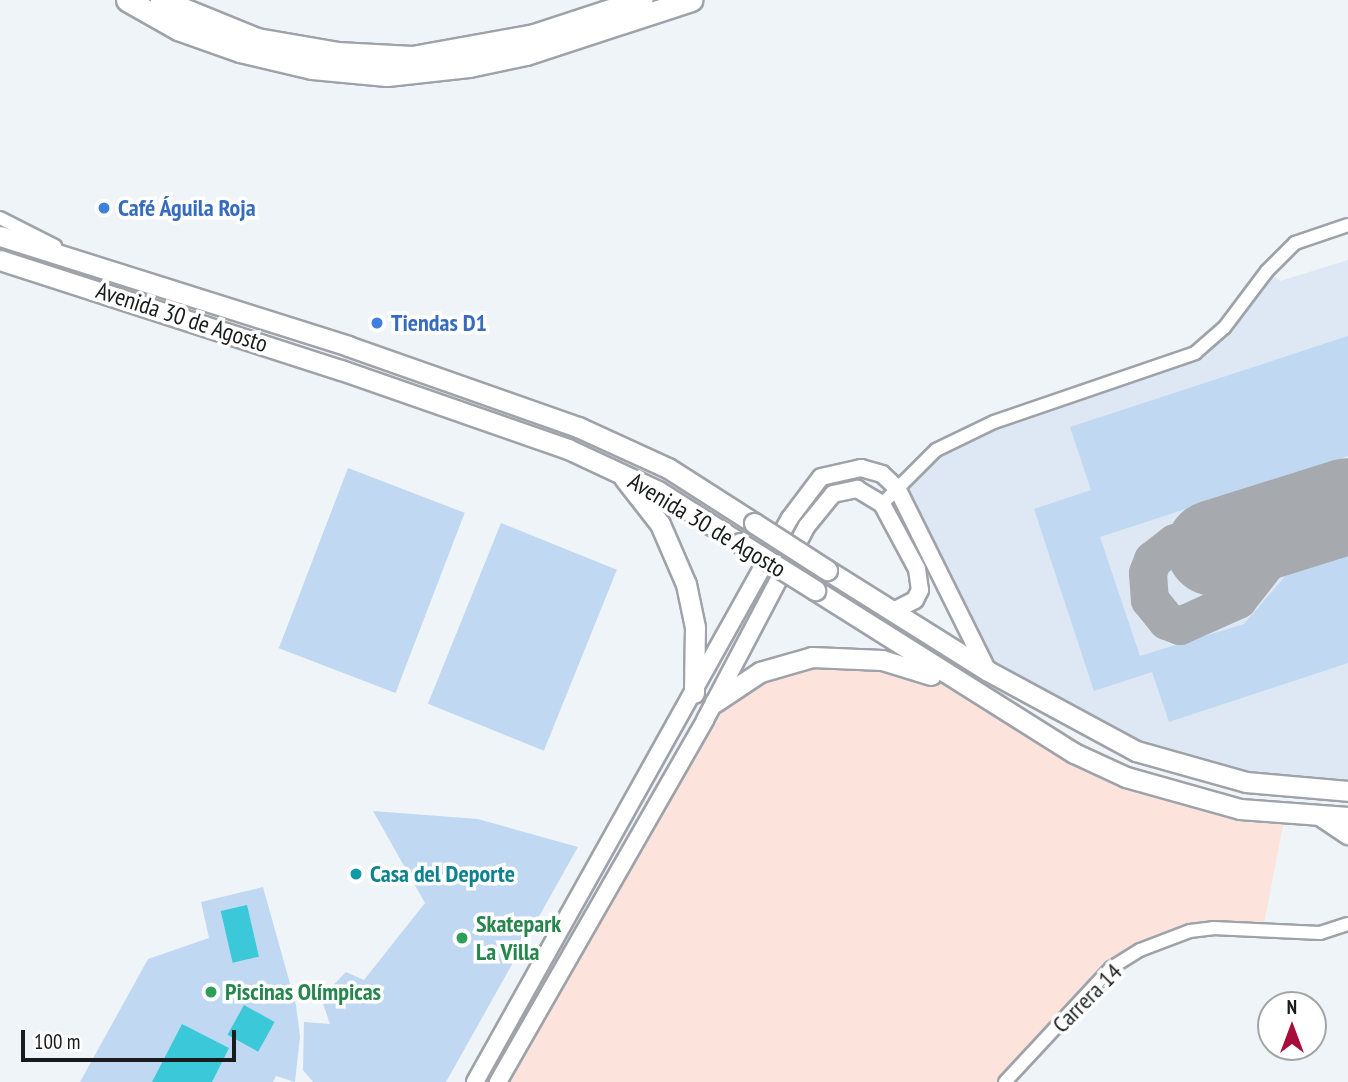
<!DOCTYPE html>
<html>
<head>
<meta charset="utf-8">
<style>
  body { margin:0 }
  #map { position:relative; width:1348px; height:1082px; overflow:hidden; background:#eff4f9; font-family:"PT Sans Narrow",sans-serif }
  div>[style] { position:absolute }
  .industrial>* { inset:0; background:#fce3dc }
  .built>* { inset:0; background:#dde8f4 }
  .green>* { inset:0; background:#c0d8f1; transform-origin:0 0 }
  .water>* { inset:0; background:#3bc9d9; transform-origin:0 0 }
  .taxiway>* { height:38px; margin:-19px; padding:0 19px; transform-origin:19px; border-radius:19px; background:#a6aaae }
  .runway>* { height:96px; margin:-48px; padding:0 48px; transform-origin:48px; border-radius:48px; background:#a6aaae }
  .roads { filter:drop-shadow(2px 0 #9fa3a9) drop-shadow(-2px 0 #9fa3a9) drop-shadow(0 2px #9fa3a9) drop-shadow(0 -2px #9fa3a9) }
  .minor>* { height:12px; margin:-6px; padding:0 6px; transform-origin:6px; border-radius:6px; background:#fff }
  .tertiary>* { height:16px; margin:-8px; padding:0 8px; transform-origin:8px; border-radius:8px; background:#fff }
  .primary>* { height:19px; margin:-9.5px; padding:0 9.5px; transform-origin:9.5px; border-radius:9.5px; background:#fff }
  .trunk>* { height:21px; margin:-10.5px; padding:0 10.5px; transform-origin:10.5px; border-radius:10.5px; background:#fff }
  .bridges { filter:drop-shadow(2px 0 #9fa3a9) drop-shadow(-2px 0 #9fa3a9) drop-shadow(0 2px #9fa3a9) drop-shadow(0 -2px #9fa3a9) }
  .primary-bridge>* { height:19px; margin:-9.5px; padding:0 9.5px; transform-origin:9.5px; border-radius:9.5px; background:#fff }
  .dots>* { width:19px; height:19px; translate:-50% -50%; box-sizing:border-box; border:4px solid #fff; border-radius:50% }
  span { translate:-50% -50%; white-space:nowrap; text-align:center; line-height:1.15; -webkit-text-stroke:7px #fff; paint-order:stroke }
  .shop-label { font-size:24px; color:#366cbe; font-weight:700 }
  .left { translate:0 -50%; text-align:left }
  .street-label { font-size:24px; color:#191b1c }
  .culture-label { font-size:24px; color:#0d838f; font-weight:700 }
  .leisure-label { font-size:24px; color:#27864d; font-weight:700 }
  .north { position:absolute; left:1257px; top:991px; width:70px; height:70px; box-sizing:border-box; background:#fff; border:2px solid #a3a4a4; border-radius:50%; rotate:0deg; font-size:19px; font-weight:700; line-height:28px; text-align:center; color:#191b1c }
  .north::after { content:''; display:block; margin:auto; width:24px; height:32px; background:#a60d3b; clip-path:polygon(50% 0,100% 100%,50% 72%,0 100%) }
  .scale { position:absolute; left:21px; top:1030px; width:215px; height:32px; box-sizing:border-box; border:4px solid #191b1c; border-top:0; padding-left:9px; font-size:21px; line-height:24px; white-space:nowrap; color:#191b1c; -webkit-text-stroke:5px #fff; paint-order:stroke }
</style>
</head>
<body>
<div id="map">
  <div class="industrial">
    <i style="clip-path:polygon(812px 657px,940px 678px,1073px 753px,1285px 815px,1263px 929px,1190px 931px,1111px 968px,1005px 1082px,498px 1082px,715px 702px)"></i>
  </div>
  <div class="built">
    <i style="clip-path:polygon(1348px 260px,1348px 791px,1173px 764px,988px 671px,897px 488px,936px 450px,1195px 353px,1267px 271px,1280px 281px)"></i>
  </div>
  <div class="green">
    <i style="clip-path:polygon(1348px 336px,1348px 456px,1100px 537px,1140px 656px,1244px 624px,1287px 574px,1348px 554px,1348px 663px,1169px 722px,1152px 672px,1094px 691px,1034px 509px,1091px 490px,1070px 427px)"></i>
    <i style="left:348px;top:468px;width:125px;height:193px;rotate:21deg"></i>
    <i style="left:501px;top:523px;width:125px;height:195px;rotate:22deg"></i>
    <i style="clip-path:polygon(373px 811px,478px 819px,578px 847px,446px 1082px,313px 1082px,303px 1070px,304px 1022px,330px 1024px,321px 998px,346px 972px,364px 980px,425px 903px)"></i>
    <i style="clip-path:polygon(263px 887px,296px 1005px,300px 1037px,295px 1082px,276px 1076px,273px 1082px,80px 1082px,148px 959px,209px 938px,201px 902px)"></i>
  </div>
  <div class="water">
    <i style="left:247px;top:905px;width:53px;height:27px;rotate:77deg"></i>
    <i style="left:244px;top:1005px;width:35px;height:34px;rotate:29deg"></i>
    <i style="clip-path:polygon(182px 1024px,229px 1048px,212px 1082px,152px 1082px)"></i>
  </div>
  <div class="taxiway">
    <i style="left:1214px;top:548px;width:27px;rotate:-163deg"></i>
    <i style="left:1188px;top:540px;width:13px;rotate:167deg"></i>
    <i style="left:1175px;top:543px;width:28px;rotate:142deg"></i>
    <i style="left:1153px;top:560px;width:14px;rotate:111deg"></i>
    <i style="left:1148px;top:573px;width:27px;rotate:86deg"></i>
    <i style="left:1150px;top:600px;width:27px;rotate:51deg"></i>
    <i style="left:1167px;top:621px;width:14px;rotate:21deg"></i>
    <i style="left:1180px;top:626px;width:64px;rotate:-24.1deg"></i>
    <i style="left:1238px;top:600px;width:100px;rotate:-51.9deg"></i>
  </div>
  <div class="runway">
    <i style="left:1214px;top:548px;width:140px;rotate:-17.4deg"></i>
  </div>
  <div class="roads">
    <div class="minor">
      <i style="left:0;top:218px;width:62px;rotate:27deg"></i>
      <i style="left:882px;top:504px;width:76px;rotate:-45deg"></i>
      <i style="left:936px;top:450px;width:64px;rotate:-25.8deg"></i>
      <i style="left:994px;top:422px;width:213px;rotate:-18.9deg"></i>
      <i style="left:1195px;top:353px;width:38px;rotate:-41deg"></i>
      <i style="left:1224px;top:328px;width:71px;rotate:-53deg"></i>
      <i style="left:1267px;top:271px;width:40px;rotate:-45deg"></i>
      <i style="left:1295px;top:243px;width:56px;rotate:-18.8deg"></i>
      <i style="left:1005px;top:1082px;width:156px;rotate:-47.1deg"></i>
      <i style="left:1111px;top:968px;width:34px;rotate:-32deg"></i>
      <i style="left:1140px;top:950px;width:53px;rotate:-20.8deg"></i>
      <i style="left:1190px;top:931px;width:23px;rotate:-7deg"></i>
      <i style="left:1213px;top:928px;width:107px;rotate:2.7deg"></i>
      <i style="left:1320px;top:933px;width:29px;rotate:-18deg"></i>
    </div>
    <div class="tertiary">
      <i style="left:1318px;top:816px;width:36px;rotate:34deg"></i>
      <i style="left:475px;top:1082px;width:646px;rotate:-60.82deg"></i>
      <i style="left:790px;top:518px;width:51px;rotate:-52.9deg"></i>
      <i style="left:821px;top:477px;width:41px;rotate:-12.7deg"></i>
      <i style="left:861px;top:468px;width:22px;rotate:16deg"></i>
      <i style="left:882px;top:474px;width:21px;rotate:43deg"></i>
      <i style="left:897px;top:488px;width:204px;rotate:63.6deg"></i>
      <i style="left:498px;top:1082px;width:417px;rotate:-60.2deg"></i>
      <i style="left:705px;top:720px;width:219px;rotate:-62.3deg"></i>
      <i style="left:807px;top:526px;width:41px;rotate:-50.9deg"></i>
      <i style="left:833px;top:494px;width:25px;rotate:-12deg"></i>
      <i style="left:857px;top:489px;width:29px;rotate:31deg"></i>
      <i style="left:882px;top:504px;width:74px;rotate:61.7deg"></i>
      <i style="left:917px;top:569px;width:21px;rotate:82deg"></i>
      <i style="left:920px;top:590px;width:11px;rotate:117deg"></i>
      <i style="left:915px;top:600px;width:22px;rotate:153deg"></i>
      <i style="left:895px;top:610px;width:10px;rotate:-169deg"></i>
    </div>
    <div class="primary">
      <i style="left:0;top:236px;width:365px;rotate:17.5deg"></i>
      <i style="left:348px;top:346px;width:244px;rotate:19.4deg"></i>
      <i style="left:578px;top:427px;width:99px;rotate:24.5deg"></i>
      <i style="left:668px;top:468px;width:102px;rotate:32.6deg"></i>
      <i style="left:0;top:260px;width:358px;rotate:17.9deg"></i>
      <i style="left:341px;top:370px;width:240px;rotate:19.2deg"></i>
      <i style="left:568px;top:449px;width:99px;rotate:25deg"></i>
      <i style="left:658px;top:491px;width:97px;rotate:32.4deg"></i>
      <i style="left:624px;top:478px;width:58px;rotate:52deg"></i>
      <i style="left:660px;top:524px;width:65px;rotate:66.6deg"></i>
      <i style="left:686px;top:584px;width:44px;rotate:78.2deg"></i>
      <i style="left:695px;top:627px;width:66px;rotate:90.9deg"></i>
      <i style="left:827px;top:570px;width:190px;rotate:32.1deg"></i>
      <i style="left:988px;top:671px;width:168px;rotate:28.4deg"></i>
      <i style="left:1136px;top:751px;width:114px;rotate:15.7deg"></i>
      <i style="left:1246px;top:782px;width:102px;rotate:5deg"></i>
      <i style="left:815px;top:590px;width:306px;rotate:32.2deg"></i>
      <i style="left:1074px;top:753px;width:57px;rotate:24.8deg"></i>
      <i style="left:1126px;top:777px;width:118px;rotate:15.7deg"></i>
      <i style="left:1240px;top:809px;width:108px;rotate:4.2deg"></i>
      <i style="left:715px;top:702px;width:54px;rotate:-33.7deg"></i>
      <i style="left:760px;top:672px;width:54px;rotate:-16.1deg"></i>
      <i style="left:812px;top:657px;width:70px;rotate:2.5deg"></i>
      <i style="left:882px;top:660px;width:51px;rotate:17deg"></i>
    </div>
    <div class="trunk">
      <i style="left:127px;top:0;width:59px;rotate:29.6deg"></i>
      <i style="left:178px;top:29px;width:66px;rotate:19.5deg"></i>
      <i style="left:240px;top:51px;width:74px;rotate:13.3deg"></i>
      <i style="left:312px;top:68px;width:75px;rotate:5.3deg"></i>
      <i style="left:387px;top:75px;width:82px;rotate:-6.3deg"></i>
      <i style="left:469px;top:66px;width:58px;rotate:-11.9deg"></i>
      <i style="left:526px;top:54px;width:174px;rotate:-18.1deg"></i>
      <i style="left:161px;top:0;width:104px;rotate:22.1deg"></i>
      <i style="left:257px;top:39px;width:81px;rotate:9.9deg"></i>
      <i style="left:337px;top:53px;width:75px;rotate:3.1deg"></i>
      <i style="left:412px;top:57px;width:124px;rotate:-10.2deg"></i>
      <i style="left:534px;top:35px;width:113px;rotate:-18.1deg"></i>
    </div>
  </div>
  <div class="bridges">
    <div class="primary-bridge">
      <i style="left:754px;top:523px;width:87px;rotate:32.8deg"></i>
      <i style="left:740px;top:543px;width:89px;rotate:32.1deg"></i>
    </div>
  </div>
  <div class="dots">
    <i style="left:104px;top:208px;background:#3f7fe0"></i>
    <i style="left:377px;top:323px;background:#3f7fe0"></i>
    <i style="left:356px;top:874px;background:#0f9aa8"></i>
    <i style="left:462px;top:938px;background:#2e9e5b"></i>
    <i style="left:211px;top:992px;background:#2e9e5b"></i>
  </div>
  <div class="shop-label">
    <span class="left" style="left:118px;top:208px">Café Águila Roja</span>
    <span class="left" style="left:391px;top:323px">Tiendas D1</span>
  </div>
  <div class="street-label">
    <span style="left:182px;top:317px;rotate:18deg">Avenida 30 de Agosto</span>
    <span style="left:707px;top:525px;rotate:31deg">Avenida 30 de Agosto</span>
    <span style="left:1087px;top:998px;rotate:-45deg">Carrera 14</span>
  </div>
  <div class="culture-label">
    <span class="left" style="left:370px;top:874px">Casa del Deporte</span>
  </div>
  <div class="leisure-label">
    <span class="left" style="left:476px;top:938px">Skatepark<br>La Villa</span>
    <span class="left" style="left:225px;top:992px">Piscinas Olímpicas</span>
  </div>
  <div class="north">N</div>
  <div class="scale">100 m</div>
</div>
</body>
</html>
